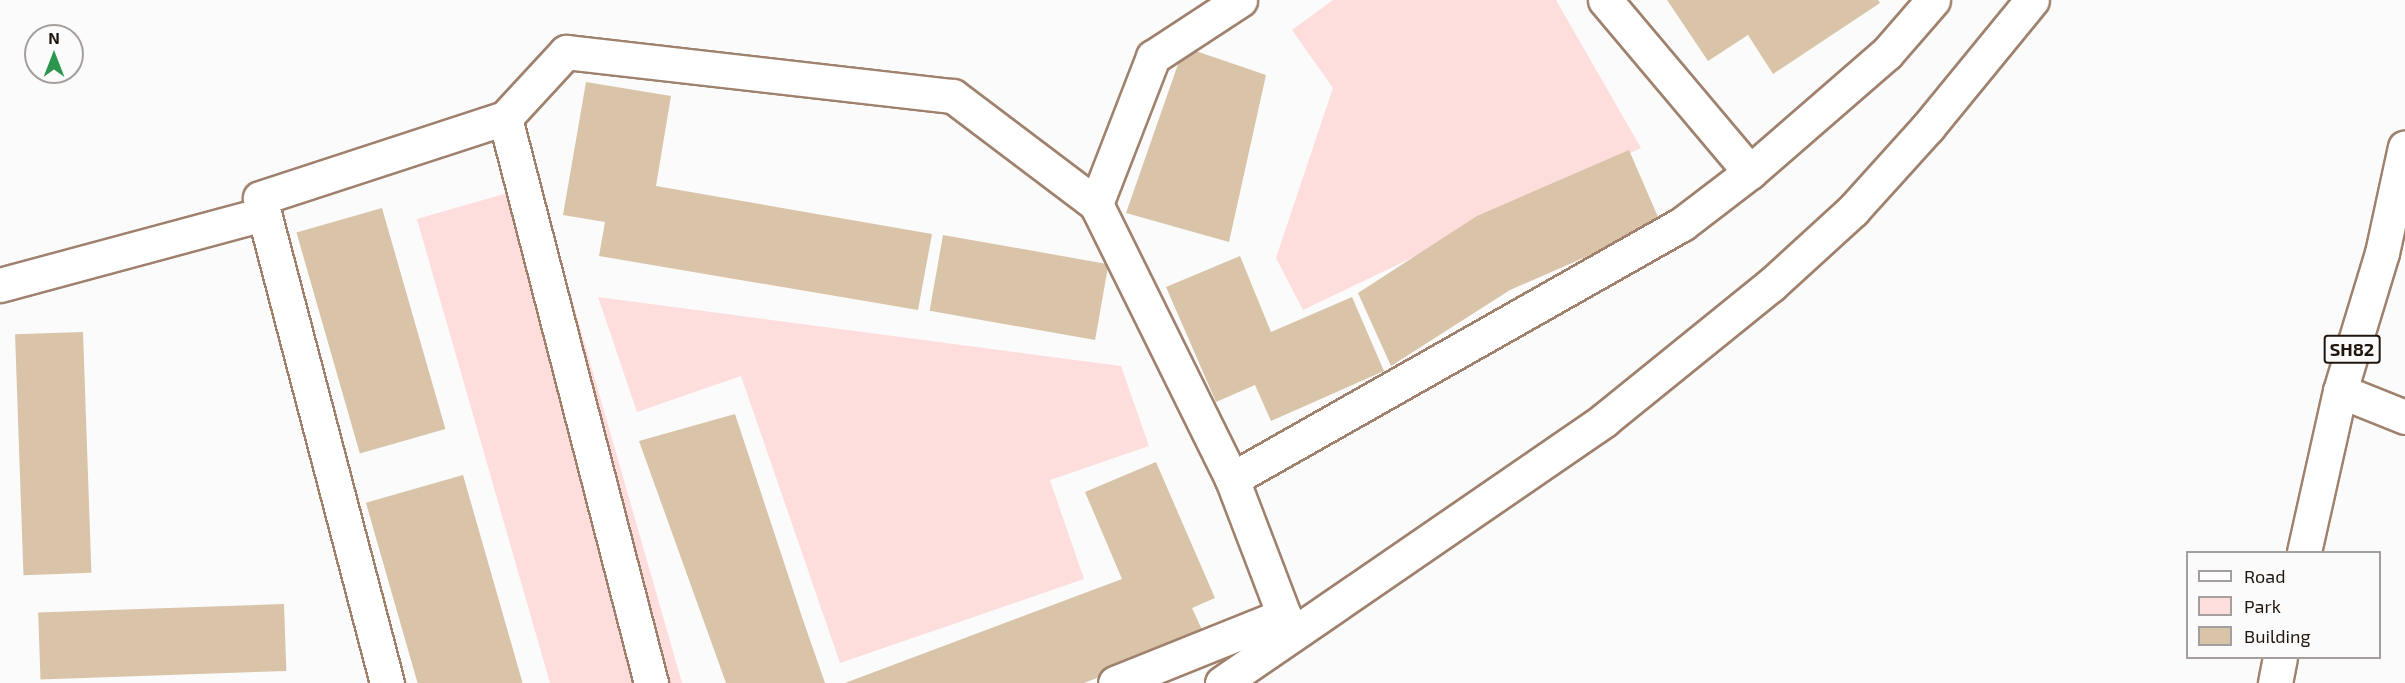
<!DOCTYPE html>
<html>
<head>
<meta charset="utf-8">
<style>
  body { margin:0 }
  #map { position:relative; width:2405px; height:683px; overflow:hidden; background:#fbfbfb; font-family:"Exo 2",sans-serif }
  div>[style] { position:absolute }
  .green>* { inset:0; background:#fedddd; transform-origin:0 0 }
  .building>* { inset:0; background:#d9c4a9; transform-origin:0 0 }
  .roads { filter:drop-shadow(2px 0 #9f816e) drop-shadow(-2px 0 #9f816e) drop-shadow(0 2px #9f816e) drop-shadow(0 -2px #9f816e) }
  .minor>* { height:33px; margin:-16.5px; padding:0 16.5px; transform-origin:16.5px; border-radius:16.5px; background:#fff }
  .major>* { height:33px; margin:-16.5px; padding:0 16.5px; transform-origin:16.5px; border-radius:16.5px; background:#fff }
  span { translate:-50% -50%; white-space:nowrap; text-align:center; line-height:1.15; -webkit-text-stroke:4.5px #fbfbfb; paint-order:stroke }
  .shield-label span { padding:2px 4px; background:#fbfbfb; border:2px solid; border-radius:4px; -webkit-text-stroke-width:0 }
  .shield-label { font-size:18px; color:#21160e; font-weight:700 }
  .legend { position:absolute; left:2186px; top:551px; width:195px; height:108px; box-sizing:border-box; background:#fbfbfb; border:2px solid #a49f9c; margin:0; padding:8px 10px; list-style:none; font-size:18px; color:#21160e }
  .legend li { display:flex; align-items:center; gap:12px; height:30px }
  .legend b { width:30px; border:2px solid #a49f9c }
  .north { position:absolute; left:24px; top:24px; width:60px; height:60px; box-sizing:border-box; background:#fbfbfb; border:2px solid #a49f9c; border-radius:50%; rotate:0deg; font-size:16px; font-weight:700; line-height:24px; text-align:center; color:#21160e }
  .north::after { content:''; display:block; margin:auto; width:21px; height:27px; background:#2d964e; clip-path:polygon(50% 0,100% 100%,50% 72%,0 100%) }
</style>
</head>
<body>
<div id="map">
  <div class="green">
    <i style="clip-path:polygon(1333px 0,1556px 0,1641px 148px,1303px 310px,1276px 258px,1333px 88px,1292px 30px)"></i>
    <i style="left:539px;top:184px;width:519px;height:127px;rotate:74deg"></i>
    <i style="clip-path:polygon(598px 297px,1121px 366px,1149px 446px,1050px 480px,1084px 579px,840px 663px,741px 376px,637px 412px)"></i>
  </div>
  <div class="building">
    <i style="clip-path:polygon(1667px 0,1878px 0,1880px 3px,1773px 74px,1748px 35px,1708px 61px)"></i>
    <i style="clip-path:polygon(1184px 47px,1266px 75px,1229px 242px,1126px 213px)"></i>
    <i style="clip-path:polygon(586px 82px,671px 96px,656px 186px,932px 234px,918px 310px,599px 256px,605px 222px,563px 215px)"></i>
    <i style="clip-path:polygon(1629px 150px,1661px 224px,1510px 290px,1391px 366px,1358px 293px,1477px 216px)"></i>
    <i style="left:382px;top:208px;width:230px;height:89px;rotate:74deg"></i>
    <i style="left:943px;top:235px;width:168px;height:77px;rotate:10deg"></i>
    <i style="clip-path:polygon(1240px 256px,1271px 332px,1352px 297px,1384px 371px,1271px 421px,1255px 385px,1216px 402px,1166px 287px)"></i>
    <i style="left:83px;top:332px;width:241px;height:68px;rotate:88deg"></i>
    <i style="clip-path:polygon(735px 414px,802px 617px,825px 683px,726px 683px,639px 441px)"></i>
    <i style="clip-path:polygon(1156px 462px,1215px 598px,1192px 608px,1205px 636px,1084px 683px,845px 683px,1122px 579px,1085px 492px)"></i>
    <i style="left:463px;top:475px;width:216px;height:101px;rotate:74deg"></i>
    <i style="left:284px;top:604px;width:67px;height:246px;rotate:88deg"></i>
  </div>
  <div class="roads">
    <div class="minor">
      <i style="left:1605px;top:0;width:225px;rotate:49.9deg"></i>
      <i style="left:505px;top:118px;width:584px;rotate:75.51deg"></i>
      <i style="left:1096px;top:204px;width:158px;rotate:-68.8deg"></i>
      <i style="left:1153px;top:57px;width:104px;rotate:-33.2deg"></i>
      <i style="left:0;top:285px;width:273px;rotate:-15.1deg"></i>
      <i style="left:2340px;top:391px;width:70px;rotate:21.8deg"></i>
      <i style="left:1232px;top:479px;width:517px;rotate:-29.54deg"></i>
      <i style="left:1682px;top:224px;width:86px;rotate:-37.4deg"></i>
      <i style="left:1750px;top:172px;width:181px;rotate:-41deg"></i>
      <i style="left:1887px;top:53px;width:70px;rotate:-49deg"></i>
      <i style="left:387px;top:683px;width:501px;rotate:-104.67deg"></i>
      <i style="left:260px;top:198px;width:258px;rotate:-18.1deg"></i>
      <i style="left:505px;top:118px;width:90px;rotate:-47.3deg"></i>
      <i style="left:566px;top:52px;width:389px;rotate:6.5deg"></i>
      <i style="left:953px;top:96px;width:179px;rotate:37.1deg"></i>
      <i style="left:1096px;top:204px;width:307px;rotate:63.7deg"></i>
      <i style="left:1232px;top:479px;width:146px;rotate:69.1deg"></i>
      <i style="left:1284px;top:615px;width:182px;rotate:158.1deg"></i>
      <i style="left:1222px;top:683px;width:464px;rotate:-34.5deg"></i>
      <i style="left:1604px;top:420px;width:215px;rotate:-39deg"></i>
      <i style="left:1771px;top:285px;width:111px;rotate:-42.4deg"></i>
      <i style="left:1853px;top:210px;width:112px;rotate:-47.9deg"></i>
      <i style="left:1928px;top:127px;width:164px;rotate:-50.7deg"></i>
    </div>
    <div class="major">
      <i style="left:2304px;top:552px;width:165px;rotate:-77.4deg"></i>
      <i style="left:2340px;top:391px;width:144px;rotate:-73.1deg"></i>
      <i style="left:2382px;top:253px;width:108px;rotate:-77.8deg"></i>
      <i style="left:2275px;top:683px;width:25px;rotate:-79deg"></i>
    </div>
  </div>
  <div class="shield-label">
    <span style="left:2352px;top:349px">SH82</span>
  </div>
  <ul class="legend">
  <li><b style="height:8px;background:#fff"></b>Road</li>
  <li><b style="height:16px;background:#fedddd"></b>Park</li>
  <li><b style="height:16px;background:#d9c4a9"></b>Building</li>
  </ul>
  <div class="north">N</div>
</div>
</body>
</html>
